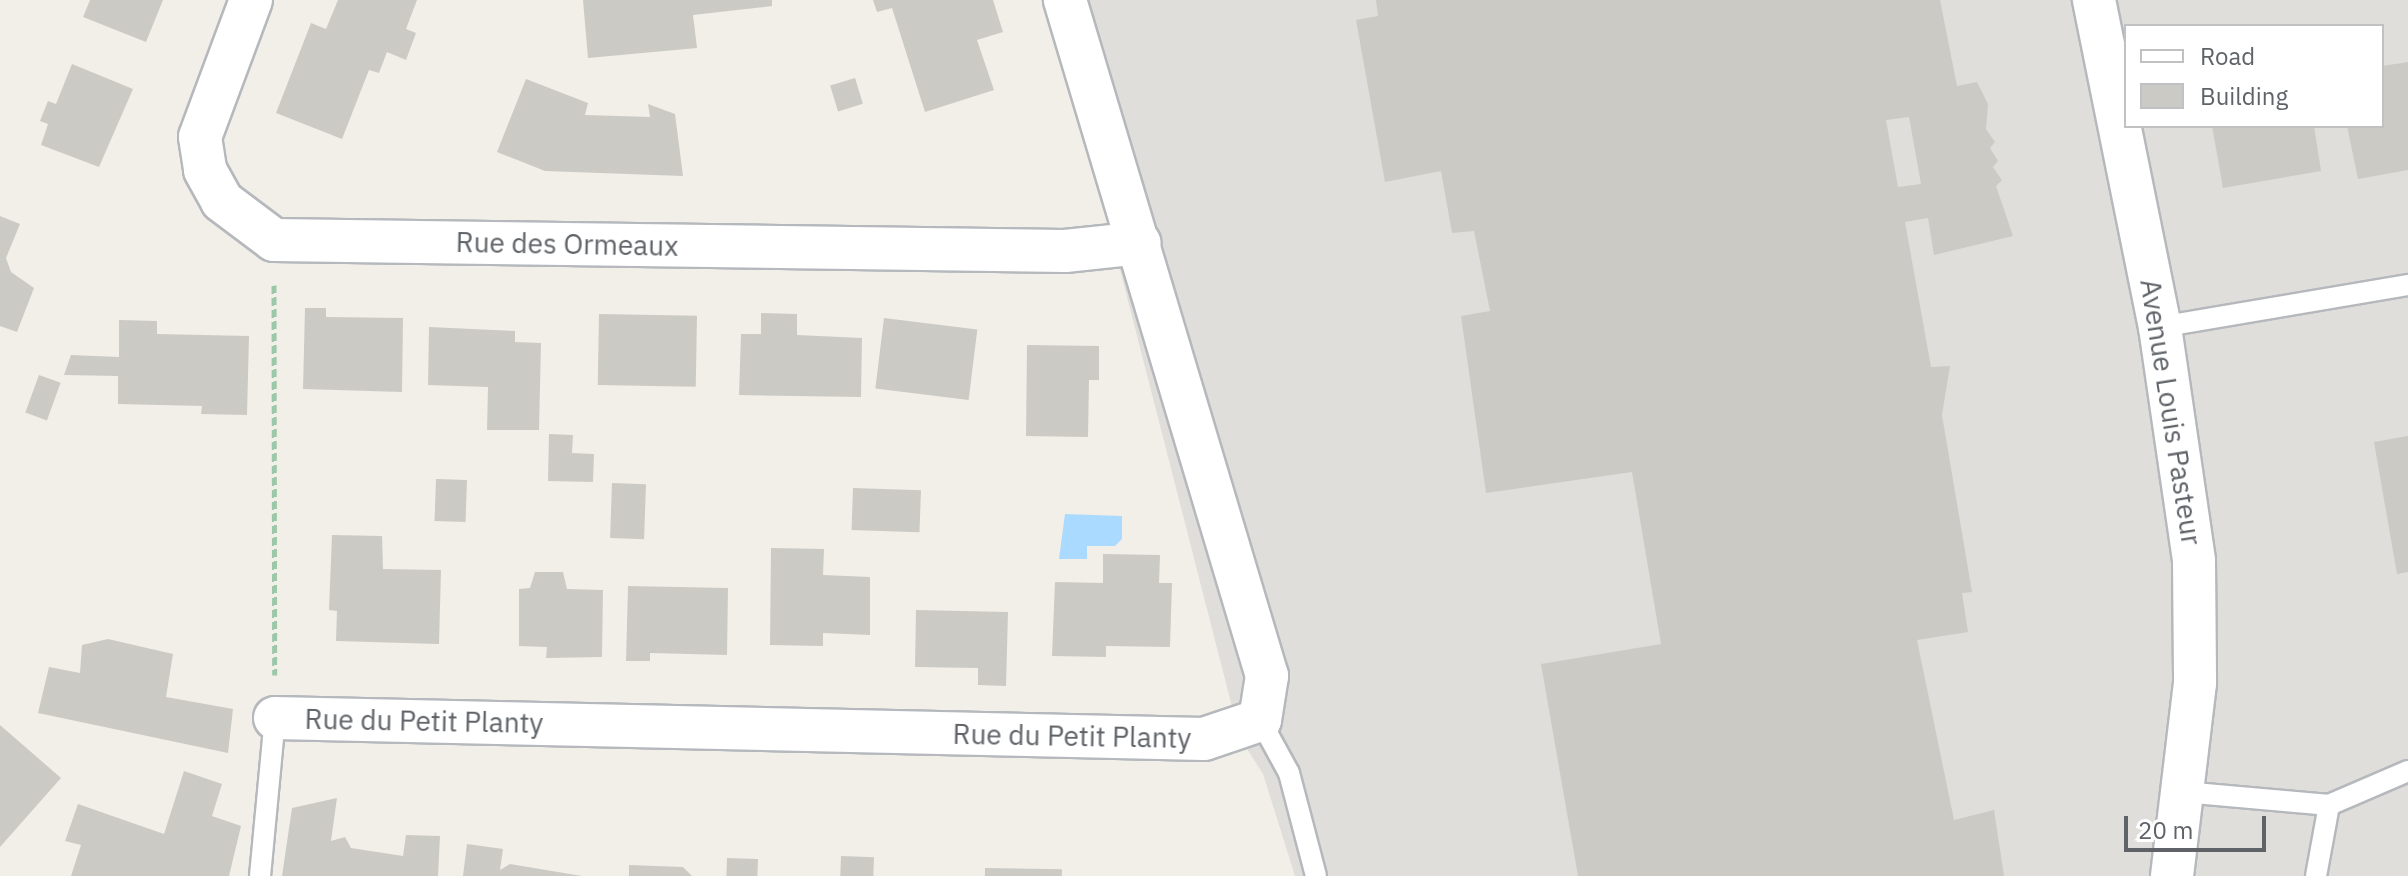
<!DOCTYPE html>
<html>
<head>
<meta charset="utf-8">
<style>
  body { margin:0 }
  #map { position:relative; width:2408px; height:876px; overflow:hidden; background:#f1efe8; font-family:"IBM Plex Sans",sans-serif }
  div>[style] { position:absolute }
  .industrial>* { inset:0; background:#e0deda }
  .water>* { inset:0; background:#aadaff }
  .building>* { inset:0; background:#cccac5; transform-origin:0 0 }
  .path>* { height:5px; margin-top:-2.5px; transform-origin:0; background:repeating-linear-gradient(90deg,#9cc7a9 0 8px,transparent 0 12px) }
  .roads { filter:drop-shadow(2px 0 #b5b8bc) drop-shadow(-2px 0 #b5b8bc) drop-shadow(0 2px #b5b8bc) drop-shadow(0 -2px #b5b8bc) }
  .service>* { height:20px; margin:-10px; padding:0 10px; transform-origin:10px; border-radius:10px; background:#fff }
  .minor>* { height:42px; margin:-21px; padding:0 21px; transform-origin:21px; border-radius:21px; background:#fff }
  span { translate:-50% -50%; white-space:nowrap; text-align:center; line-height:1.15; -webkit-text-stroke:6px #fff; paint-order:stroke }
  .street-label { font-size:28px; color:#5f6368 }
  .legend { position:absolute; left:2124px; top:24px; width:260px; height:104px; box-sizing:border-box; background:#fff; border:2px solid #bfc1c3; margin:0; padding:10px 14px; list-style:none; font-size:24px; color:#5f6368 }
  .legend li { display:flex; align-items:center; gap:16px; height:40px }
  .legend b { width:40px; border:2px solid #bfc1c3 }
  .scale { position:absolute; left:2124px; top:816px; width:142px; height:36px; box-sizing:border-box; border:4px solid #5f6368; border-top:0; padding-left:10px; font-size:24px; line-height:28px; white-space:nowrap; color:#5f6368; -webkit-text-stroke:6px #fff; paint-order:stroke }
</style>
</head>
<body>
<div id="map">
  <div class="industrial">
    <i style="clip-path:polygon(evenodd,1051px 0,2408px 0,2408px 876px,1295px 876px,1263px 774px,1240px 738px,1051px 0,2126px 26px,2382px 26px,2382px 126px,2126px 126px,2126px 26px)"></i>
  </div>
  <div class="water">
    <i style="clip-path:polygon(1065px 514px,1122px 516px,1122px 539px,1115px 546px,1087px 546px,1087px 559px,1059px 559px)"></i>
  </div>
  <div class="building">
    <i style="clip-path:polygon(90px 0,163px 0,146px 42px,83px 17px)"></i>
    <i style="clip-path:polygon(338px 0,417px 0,406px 29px,416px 33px,406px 60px,387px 52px,379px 73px,369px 70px,342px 139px,276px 113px,311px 23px,326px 29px)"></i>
    <i style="clip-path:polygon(583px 0,772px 0,772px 6px,693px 15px,697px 48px,588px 58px)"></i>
    <i style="clip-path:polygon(873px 0,993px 0,1003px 32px,977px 40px,994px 90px,925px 112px,892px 8px,877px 12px)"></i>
    <i style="clip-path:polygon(evenodd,1376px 0,1940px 0,1957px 86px,1977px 82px,1988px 104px,1986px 129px,1995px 142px,1990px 148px,1998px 161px,1993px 167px,2002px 180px,1996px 186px,2013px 236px,1934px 255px,1928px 218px,1905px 222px,1931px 367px,1950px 366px,1942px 415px,1972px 592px,1962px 593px,1968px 632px,1917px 640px,1954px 820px,1994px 810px,2004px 876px,1578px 876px,1541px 664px,1661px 644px,1632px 472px,1486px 493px,1461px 316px,1490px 311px,1474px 231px,1452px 233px,1441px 171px,1385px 182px,1356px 20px,1378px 16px,1376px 0,1909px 117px,1921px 184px,1898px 187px,1886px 120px,1909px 117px)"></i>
    <i style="clip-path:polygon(2408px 62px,2408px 170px,2358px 179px,2347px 126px,2382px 126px,2382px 66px)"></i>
    <i style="clip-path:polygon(72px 64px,133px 89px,99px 167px,41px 145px,48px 124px,40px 121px,48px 101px,56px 104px)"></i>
    <i style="left:855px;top:78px;width:27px;height:26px;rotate:73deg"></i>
    <i style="clip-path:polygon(526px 79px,588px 103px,585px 115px,650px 117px,648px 104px,675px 114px,683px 176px,545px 171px,497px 152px)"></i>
    <i style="clip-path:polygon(2212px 126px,2314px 126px,2321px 171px,2223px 188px)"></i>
    <i style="clip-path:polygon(0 216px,20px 224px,6px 258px,11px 272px,34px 288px,17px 332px,0 326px)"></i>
    <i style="clip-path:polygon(305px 308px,326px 308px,326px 317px,403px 318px,402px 392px,303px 389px)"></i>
    <i style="clip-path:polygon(761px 313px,797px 314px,797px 335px,862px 338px,861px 397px,739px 395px,741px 334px,761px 334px)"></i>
    <i style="left:599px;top:314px;width:98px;height:71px;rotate:1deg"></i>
    <i style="left:884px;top:318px;width:94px;height:71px;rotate:7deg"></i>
    <i style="clip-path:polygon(119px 320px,157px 321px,157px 334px,249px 336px,247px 415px,201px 414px,202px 406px,118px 404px,118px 376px,64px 375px,71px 355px,119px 357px)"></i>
    <i style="clip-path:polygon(429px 327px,515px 331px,515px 342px,541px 343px,539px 430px,487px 430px,488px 387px,428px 385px)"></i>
    <i style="clip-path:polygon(1027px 345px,1099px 346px,1099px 380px,1089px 380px,1088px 437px,1026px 436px)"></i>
    <i style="left:39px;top:375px;width:23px;height:40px;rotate:20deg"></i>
    <i style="clip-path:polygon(549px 434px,573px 435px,572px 453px,594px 454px,593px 482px,548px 481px)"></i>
    <i style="clip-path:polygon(2408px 436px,2408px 572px,2397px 574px,2374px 442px)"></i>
    <i style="left:436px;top:479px;width:31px;height:42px;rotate:2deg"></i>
    <i style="left:612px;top:483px;width:34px;height:55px;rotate:2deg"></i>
    <i style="left:853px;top:488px;width:68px;height:42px;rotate:2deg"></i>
    <i style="clip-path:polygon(332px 535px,382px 536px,383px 569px,441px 570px,439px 644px,336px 641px,337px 611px,329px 610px)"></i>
    <i style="clip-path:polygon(771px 548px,824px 549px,823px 575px,870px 577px,870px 635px,823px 633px,823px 646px,770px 645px)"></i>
    <i style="clip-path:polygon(1103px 554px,1160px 555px,1159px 583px,1172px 583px,1170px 647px,1106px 646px,1106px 657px,1052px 656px,1055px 582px,1103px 583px)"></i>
    <i style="clip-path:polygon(535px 572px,563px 572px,567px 589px,603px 590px,602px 657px,546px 658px,547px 647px,519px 646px,519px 589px,530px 588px)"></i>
    <i style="clip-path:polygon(628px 586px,728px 588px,727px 655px,650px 653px,650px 661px,626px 661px)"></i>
    <i style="clip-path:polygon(916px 610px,1008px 612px,1006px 686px,978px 685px,978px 668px,915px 667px)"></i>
    <i style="clip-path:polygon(108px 639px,173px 654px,166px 697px,233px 709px,228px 753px,38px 713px,49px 667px,80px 673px,82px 645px)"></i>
    <i style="clip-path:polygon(0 725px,61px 778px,0 847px)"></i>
    <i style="clip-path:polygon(184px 771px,222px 784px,212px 816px,241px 826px,229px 876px,71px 876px,81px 845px,65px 841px,78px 804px,164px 834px)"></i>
    <i style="clip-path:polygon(337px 798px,331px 841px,345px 837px,351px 848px,403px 856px,406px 835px,440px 836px,438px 876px,282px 876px,292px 808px)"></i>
    <i style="clip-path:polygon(467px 844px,503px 849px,500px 870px,510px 864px,582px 876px,463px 876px)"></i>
    <i style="left:841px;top:856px;width:33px;height:20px;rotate:2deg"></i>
    <i style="left:727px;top:858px;width:31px;height:18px;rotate:2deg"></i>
    <i style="clip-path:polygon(629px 865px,683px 867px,692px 876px,629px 876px)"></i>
    <i style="left:985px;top:868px;width:77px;height:8px;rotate:1deg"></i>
  </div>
  <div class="path">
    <i style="left:274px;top:285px;width:390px;rotate:89.9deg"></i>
  </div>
  <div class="roads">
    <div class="service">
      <i style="left:2160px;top:327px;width:252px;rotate:-9.6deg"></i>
      <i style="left:1260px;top:720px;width:60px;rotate:61.3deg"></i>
      <i style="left:1289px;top:773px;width:106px;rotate:75.3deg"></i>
      <i style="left:2183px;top:792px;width:147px;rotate:5.1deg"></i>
      <i style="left:2329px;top:805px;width:86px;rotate:-23.3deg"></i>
      <i style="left:260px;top:876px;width:159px;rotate:-84.6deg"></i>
      <i style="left:2316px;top:876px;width:72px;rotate:-79.6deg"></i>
    </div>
    <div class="minor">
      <i style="left:251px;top:0;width:146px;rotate:110.4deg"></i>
      <i style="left:200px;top:137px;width:33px;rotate:81deg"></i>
      <i style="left:205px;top:170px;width:35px;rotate:61deg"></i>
      <i style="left:222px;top:201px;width:65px;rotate:36.9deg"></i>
      <i style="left:274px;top:240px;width:791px;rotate:0.8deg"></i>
      <i style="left:1065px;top:251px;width:75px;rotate:-6.1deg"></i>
      <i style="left:2094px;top:0;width:334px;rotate:78.6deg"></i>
      <i style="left:2160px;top:327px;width:236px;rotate:81.7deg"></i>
      <i style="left:2194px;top:561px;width:122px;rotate:89.5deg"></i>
      <i style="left:2195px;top:683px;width:194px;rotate:96.8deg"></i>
      <i style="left:275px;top:718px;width:929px;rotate:1.29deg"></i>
      <i style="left:1204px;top:739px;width:59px;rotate:-18.7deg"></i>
      <i style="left:1260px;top:720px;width:45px;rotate:-81deg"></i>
      <i style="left:1267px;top:676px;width:706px;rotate:-106.64deg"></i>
    </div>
  </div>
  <div class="street-label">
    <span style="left:567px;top:244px;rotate:1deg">Rue des Ormeaux</span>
    <span style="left:2171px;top:412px;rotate:81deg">Avenue Louis Pasteur</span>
    <span style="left:424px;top:721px;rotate:1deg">Rue du Petit Planty</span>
    <span style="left:1072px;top:736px;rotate:1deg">Rue du Petit Planty</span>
  </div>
  <ul class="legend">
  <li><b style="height:10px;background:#fff"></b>Road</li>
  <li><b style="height:22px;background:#cccac5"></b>Building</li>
  </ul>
  <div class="scale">20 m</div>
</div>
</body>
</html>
